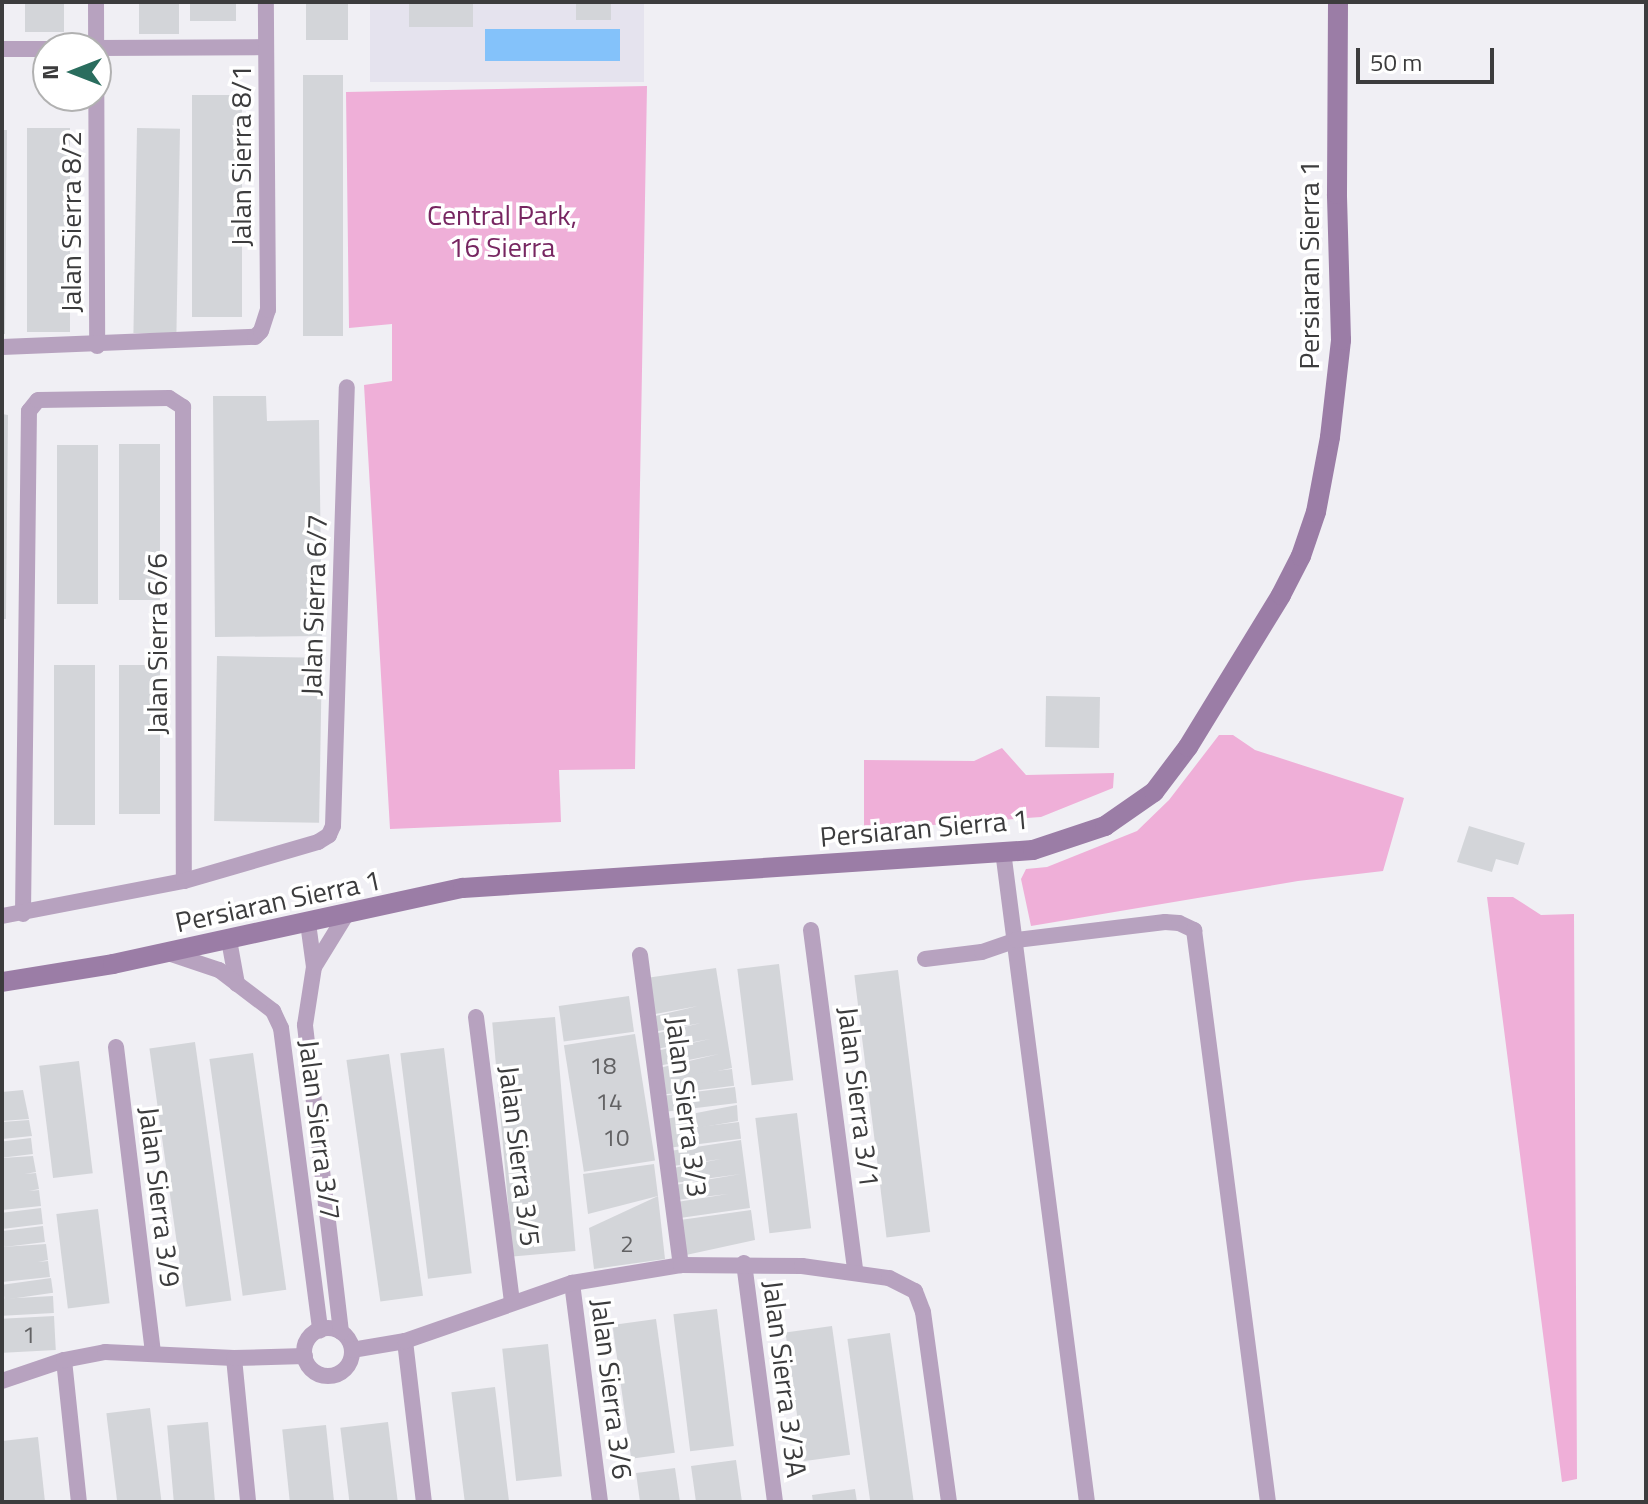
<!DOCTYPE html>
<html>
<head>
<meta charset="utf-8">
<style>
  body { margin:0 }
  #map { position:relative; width:1648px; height:1504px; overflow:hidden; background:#f0eff4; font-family:"Titillium Web",sans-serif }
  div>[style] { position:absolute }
  .built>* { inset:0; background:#e5e3ee; transform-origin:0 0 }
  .green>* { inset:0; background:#efafd8 }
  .water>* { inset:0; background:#84c2fa; transform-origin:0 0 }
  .building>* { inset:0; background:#d3d5d9; transform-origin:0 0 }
  .street>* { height:16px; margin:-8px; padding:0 8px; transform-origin:8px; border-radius:8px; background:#b7a2bf }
  .street>.ring { margin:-8px; padding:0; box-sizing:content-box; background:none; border:16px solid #b7a2bf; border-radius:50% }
  .secondary>* { height:20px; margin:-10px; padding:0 10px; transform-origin:10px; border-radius:10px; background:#9b7da6 }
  span { translate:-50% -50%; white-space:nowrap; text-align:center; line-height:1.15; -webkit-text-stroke:7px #fff; paint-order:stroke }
  .number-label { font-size:24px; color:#626264 }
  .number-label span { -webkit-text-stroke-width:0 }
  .street-label { font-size:28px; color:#3c3c3d }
  .park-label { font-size:28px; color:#772661 }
  .frame { position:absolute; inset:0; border:4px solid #3c3c3d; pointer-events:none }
  .north { position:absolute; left:32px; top:32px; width:80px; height:80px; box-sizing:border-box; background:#fff; border:2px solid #b1b1b1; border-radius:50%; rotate:270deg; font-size:22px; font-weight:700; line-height:32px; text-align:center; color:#3c3c3d }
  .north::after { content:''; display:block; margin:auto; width:28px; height:36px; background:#2a6d5e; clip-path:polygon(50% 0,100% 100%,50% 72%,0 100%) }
  .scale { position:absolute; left:1356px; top:48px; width:138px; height:36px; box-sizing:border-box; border:4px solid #3c3c3d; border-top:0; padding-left:10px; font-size:24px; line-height:28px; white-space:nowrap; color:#3c3c3d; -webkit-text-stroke:6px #fff; paint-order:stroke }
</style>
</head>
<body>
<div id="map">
  <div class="built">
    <i style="left:370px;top:2px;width:274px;height:80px"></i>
  </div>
  <div class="green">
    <i style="clip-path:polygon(647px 86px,635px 769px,559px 770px,561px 822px,390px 829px,364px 385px,392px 381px,392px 324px,349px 328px,346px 92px)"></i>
    <i style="clip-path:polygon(1219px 735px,1233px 735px,1255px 750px,1404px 798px,1383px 871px,1298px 881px,1031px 926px,1021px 879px,1026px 869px,1047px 867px,1137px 831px,1169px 800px)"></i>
    <i style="clip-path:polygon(1002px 748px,1026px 775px,1114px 773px,1113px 788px,1041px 817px,864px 830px,864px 760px,974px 761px)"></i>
    <i style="clip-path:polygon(1487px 897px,1513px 897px,1541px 915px,1574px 914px,1577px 1479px,1562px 1482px)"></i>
  </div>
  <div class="water">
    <i style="left:485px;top:29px;width:135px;height:32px"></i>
  </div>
  <div class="building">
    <i style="left:25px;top:2px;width:39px;height:30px"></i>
    <i style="left:139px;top:2px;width:40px;height:32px"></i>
    <i style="left:190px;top:2px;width:46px;height:19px"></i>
    <i style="left:306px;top:2px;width:42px;height:38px"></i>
    <i style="left:409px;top:2px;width:64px;height:25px"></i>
    <i style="left:576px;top:2px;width:35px;height:18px"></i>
    <i style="left:343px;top:75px;width:261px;height:40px;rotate:90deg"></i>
    <i style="left:192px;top:95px;width:50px;height:222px"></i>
    <i style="left:27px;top:128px;width:43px;height:204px"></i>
    <i style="left:137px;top:128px;width:43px;height:205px;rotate:1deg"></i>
    <i style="clip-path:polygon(2px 130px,7px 130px,5px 334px,2px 334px)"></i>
    <i style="clip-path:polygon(213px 396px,266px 396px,267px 421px,319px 420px,322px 636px,215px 637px)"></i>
    <i style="clip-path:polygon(2px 414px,8px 415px,6px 619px,2px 619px)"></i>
    <i style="left:119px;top:444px;width:41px;height:156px"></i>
    <i style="left:57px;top:445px;width:41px;height:159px"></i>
    <i style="left:217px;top:656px;width:105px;height:165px;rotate:1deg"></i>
    <i style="left:54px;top:665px;width:41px;height:160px"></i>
    <i style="left:119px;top:665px;width:41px;height:149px"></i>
    <i style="left:1046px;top:696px;width:54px;height:51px;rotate:1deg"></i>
    <i style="clip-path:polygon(1469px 826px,1525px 843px,1518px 865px,1496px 859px,1492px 872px,1457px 862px)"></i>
    <i style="left:779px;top:964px;width:117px;height:42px;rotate:83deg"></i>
    <i style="clip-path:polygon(716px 968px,732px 1068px,661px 1083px,659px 1068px,719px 1054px,658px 1066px,656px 1051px,710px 1039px,656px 1049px,654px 1034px,701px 1023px,653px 1032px,651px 1017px,698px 1006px,650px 1015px,646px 978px)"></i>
    <i style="left:898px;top:970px;width:264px;height:44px;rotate:83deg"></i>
    <i style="left:629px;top:996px;width:36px;height:71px;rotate:82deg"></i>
    <i style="left:555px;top:1017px;width:235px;height:63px;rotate:85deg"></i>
    <i style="left:635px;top:1034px;width:128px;height:72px;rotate:81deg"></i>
    <i style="left:195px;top:1042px;width:261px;height:46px;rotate:82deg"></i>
    <i style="left:444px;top:1048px;width:227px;height:44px;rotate:83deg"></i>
    <i style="left:253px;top:1053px;width:239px;height:44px;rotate:82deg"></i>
    <i style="left:389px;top:1054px;width:244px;height:43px;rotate:82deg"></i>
    <i style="left:79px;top:1061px;width:113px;height:40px;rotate:83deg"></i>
    <i style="left:732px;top:1069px;width:17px;height:73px;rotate:83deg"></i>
    <i style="left:735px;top:1087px;width:16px;height:74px;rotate:83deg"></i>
    <i style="clip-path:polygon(23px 1090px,29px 1119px,2px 1121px,2px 1092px)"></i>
    <i style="clip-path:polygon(737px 1105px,738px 1121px,668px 1133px,666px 1119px)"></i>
    <i style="left:797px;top:1113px;width:116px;height:42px;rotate:83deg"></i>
    <i style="clip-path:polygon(29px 1120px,32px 1136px,2px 1139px,2px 1122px)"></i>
    <i style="left:739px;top:1122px;width:17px;height:72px;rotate:83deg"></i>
    <i style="left:31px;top:1138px;width:16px;height:29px;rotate:83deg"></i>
    <i style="clip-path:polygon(741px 1140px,750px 1208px,680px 1218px,677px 1202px,728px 1194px,677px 1200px,675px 1185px,741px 1174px,675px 1183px,673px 1168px,721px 1159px,673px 1166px,670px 1151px)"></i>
    <i style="clip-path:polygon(33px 1156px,36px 1172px,25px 1174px,36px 1173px,39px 1189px,29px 1191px,39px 1190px,41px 1206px,2px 1210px,2px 1158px)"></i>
    <i style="clip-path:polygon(654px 1164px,658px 1196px,588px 1214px,583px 1174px)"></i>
    <i style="clip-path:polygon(658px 1196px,665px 1259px,594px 1269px,589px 1228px)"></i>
    <i style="left:41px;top:1208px;width:16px;height:39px;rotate:83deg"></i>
    <i style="left:98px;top:1209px;width:95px;height:42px;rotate:83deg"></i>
    <i style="clip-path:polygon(751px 1210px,755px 1240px,686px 1255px,680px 1220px)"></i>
    <i style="left:43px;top:1226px;width:16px;height:41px;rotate:83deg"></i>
    <i style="clip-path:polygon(46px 1244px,48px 1260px,38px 1262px,48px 1261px,50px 1277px,2px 1282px,2px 1247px)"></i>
    <i style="left:51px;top:1278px;width:15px;height:49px;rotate:82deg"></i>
    <i style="left:53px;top:1296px;width:17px;height:51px;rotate:87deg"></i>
    <i style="left:717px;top:1309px;width:138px;height:44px;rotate:83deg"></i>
    <i style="left:54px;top:1316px;width:34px;height:52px;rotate:87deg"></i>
    <i style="left:656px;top:1319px;width:135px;height:44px;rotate:82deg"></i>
    <i style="left:832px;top:1326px;width:130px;height:47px;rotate:82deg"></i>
    <i style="left:890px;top:1333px;width:171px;height:43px;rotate:82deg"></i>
    <i style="left:548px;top:1344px;width:133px;height:46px;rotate:84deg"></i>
    <i style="left:495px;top:1387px;width:116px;height:44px;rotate:83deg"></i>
    <i style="left:150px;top:1408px;width:95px;height:44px;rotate:83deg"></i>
    <i style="left:208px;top:1422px;width:80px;height:41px;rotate:85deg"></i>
    <i style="left:388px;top:1422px;width:81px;height:48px;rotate:83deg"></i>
    <i style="left:326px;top:1425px;width:77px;height:44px;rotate:84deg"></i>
    <i style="clip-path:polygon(38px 1437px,45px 1502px,2px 1502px,2px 1441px)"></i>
    <i style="clip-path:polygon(736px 1460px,742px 1502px,696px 1502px,691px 1466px)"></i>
    <i style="clip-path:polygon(675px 1468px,680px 1502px,640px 1502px,636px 1473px)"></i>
    <i style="clip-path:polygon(855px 1489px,857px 1502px,813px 1502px,812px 1495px)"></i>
  </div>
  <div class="street">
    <i style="left:96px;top:2px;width:344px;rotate:89.8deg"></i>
    <i style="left:96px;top:48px;width:170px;rotate:-0.3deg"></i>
    <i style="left:2px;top:49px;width:46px"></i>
    <i style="left:2px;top:347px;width:253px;rotate:-2.3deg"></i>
    <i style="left:255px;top:337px;width:8px;rotate:-45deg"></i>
    <i style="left:261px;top:331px;width:22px;rotate:-72deg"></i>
    <i style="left:268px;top:310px;width:308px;rotate:-90.4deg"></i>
    <i style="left:1003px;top:851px;width:656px;rotate:82.65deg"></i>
    <i style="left:23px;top:914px;width:503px;rotate:-89.32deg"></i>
    <i style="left:29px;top:411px;width:14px;rotate:-51deg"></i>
    <i style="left:38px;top:400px;width:131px;rotate:-0.9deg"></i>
    <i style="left:169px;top:398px;width:17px;rotate:33deg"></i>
    <i style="left:183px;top:407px;width:474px;rotate:89.9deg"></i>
    <i style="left:2px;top:916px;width:185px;rotate:-10.9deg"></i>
    <i style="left:184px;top:881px;width:140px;rotate:-16.2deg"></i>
    <i style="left:318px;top:842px;width:13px;rotate:-32deg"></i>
    <i style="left:329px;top:835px;width:10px;rotate:-66deg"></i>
    <i style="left:333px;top:826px;width:439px;rotate:-88.2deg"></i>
    <i style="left:308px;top:923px;width:44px;rotate:82.2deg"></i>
    <i style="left:811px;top:930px;width:344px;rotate:82.6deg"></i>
    <i style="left:229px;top:940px;width:45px;rotate:79.7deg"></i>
    <i style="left:168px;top:953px;width:54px;rotate:18.4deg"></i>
    <i style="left:219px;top:970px;width:68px;rotate:37.2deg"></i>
    <i style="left:273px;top:1011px;width:19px;rotate:65deg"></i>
    <i style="left:281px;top:1028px;width:305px;rotate:82.6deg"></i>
    <i style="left:640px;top:955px;width:313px;rotate:82.5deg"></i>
    <i style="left:925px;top:959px;width:57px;rotate:-7deg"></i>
    <i style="left:982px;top:952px;width:36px;rotate:-19deg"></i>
    <i style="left:1016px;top:940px;width:150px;rotate:-6.9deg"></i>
    <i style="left:1165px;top:922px;width:14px;rotate:4deg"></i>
    <i style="left:1179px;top:923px;width:17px;rotate:25deg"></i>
    <i style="left:1194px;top:930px;width:577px;rotate:82.63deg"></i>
    <i style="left:476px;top:1017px;width:286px;rotate:82.8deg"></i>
    <i style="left:116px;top:1047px;width:308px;rotate:83.1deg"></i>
    <i style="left:744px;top:1263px;width:241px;rotate:82.6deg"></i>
    <i style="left:572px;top:1283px;width:221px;rotate:82.7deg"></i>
    <i class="ring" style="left:304px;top:1328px;width:32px;height:32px"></i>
    <i style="left:341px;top:1332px;width:309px;rotate:-96.7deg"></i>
    <i style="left:305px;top:1025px;width:59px;rotate:-81.2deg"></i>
    <i style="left:314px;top:967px;width:61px;rotate:-58.4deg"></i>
    <i style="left:405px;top:1341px;width:162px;rotate:83.3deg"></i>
    <i style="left:352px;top:1350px;width:54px;rotate:-9.6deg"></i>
    <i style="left:405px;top:1341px;width:177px;rotate:-19.2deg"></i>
    <i style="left:572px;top:1283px;width:110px;rotate:-9.4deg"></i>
    <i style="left:681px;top:1265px;width:121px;rotate:0.5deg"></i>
    <i style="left:802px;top:1266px;width:88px;rotate:7.9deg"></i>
    <i style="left:889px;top:1278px;width:29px;rotate:27deg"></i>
    <i style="left:915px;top:1291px;width:22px;rotate:69deg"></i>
    <i style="left:923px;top:1312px;width:192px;rotate:82.2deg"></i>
    <i style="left:234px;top:1358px;width:145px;rotate:84.4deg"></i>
    <i style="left:64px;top:1360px;width:143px;rotate:84deg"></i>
    <i style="left:2px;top:1381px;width:65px;rotate:-18.7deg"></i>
    <i style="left:64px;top:1360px;width:42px;rotate:-11deg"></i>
    <i style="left:105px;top:1352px;width:129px;rotate:2.7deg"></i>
    <i style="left:234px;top:1358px;width:71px;rotate:-1.6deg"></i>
  </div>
  <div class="secondary">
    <i style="left:2px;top:982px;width:112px;rotate:-9.2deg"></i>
    <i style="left:113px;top:964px;width:358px;rotate:-12.3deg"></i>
    <i style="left:463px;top:888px;width:571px;rotate:-3.81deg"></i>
    <i style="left:1033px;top:850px;width:76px;rotate:-18.4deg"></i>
    <i style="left:1105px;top:826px;width:60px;rotate:-34.8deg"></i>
    <i style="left:1154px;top:792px;width:56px;rotate:-52.9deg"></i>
    <i style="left:1188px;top:747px;width:178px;rotate:-58.5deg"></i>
    <i style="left:1281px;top:595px;width:44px;rotate:-62.9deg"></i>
    <i style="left:1301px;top:556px;width:46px;rotate:-71.2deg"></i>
    <i style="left:1316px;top:512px;width:76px;rotate:-79.4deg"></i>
    <i style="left:1330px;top:437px;width:98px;rotate:-83.5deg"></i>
    <i style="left:1341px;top:340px;width:146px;rotate:-91.6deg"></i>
    <i style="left:1337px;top:194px;width:192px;rotate:-89.7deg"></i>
  </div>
  <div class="number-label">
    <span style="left:603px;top:1066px">18</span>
    <span style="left:609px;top:1102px">14</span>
    <span style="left:616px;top:1138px">10</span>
    <span style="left:627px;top:1244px">2</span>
    <span style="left:29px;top:1335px">1</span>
  </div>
  <div class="street-label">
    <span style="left:241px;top:156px;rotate:-90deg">Jalan Sierra 8/1</span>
    <span style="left:71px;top:222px;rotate:-90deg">Jalan Sierra 8/2</span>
    <span style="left:1309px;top:265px;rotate:-90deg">Persiaran Sierra 1</span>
    <span style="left:314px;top:605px;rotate:-88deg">Jalan Sierra 6/7</span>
    <span style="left:157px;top:644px;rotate:-90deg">Jalan Sierra 6/6</span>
    <span style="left:924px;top:828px;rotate:-5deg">Persiaran Sierra 1</span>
    <span style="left:278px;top:901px;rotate:-12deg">Persiaran Sierra 1</span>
    <span style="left:859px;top:1097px;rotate:83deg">Jalan Sierra 3/1</span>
    <span style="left:687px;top:1107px;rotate:83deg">Jalan Sierra 3/3</span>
    <span style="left:320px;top:1130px;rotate:83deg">Jalan Sierra 3/7</span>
    <span style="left:520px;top:1156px;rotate:83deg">Jalan Sierra 3/5</span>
    <span style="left:160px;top:1197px;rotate:83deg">Jalan Sierra 3/9</span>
    <span style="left:785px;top:1379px;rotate:83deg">Jalan Sierra 3/3A</span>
    <span style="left:612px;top:1389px;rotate:83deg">Jalan Sierra 3/6</span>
  </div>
  <div class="park-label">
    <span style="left:502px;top:231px">Central Park,<br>16 Sierra</span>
  </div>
  <div class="frame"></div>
  <div class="north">N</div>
  <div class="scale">50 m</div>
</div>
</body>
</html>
